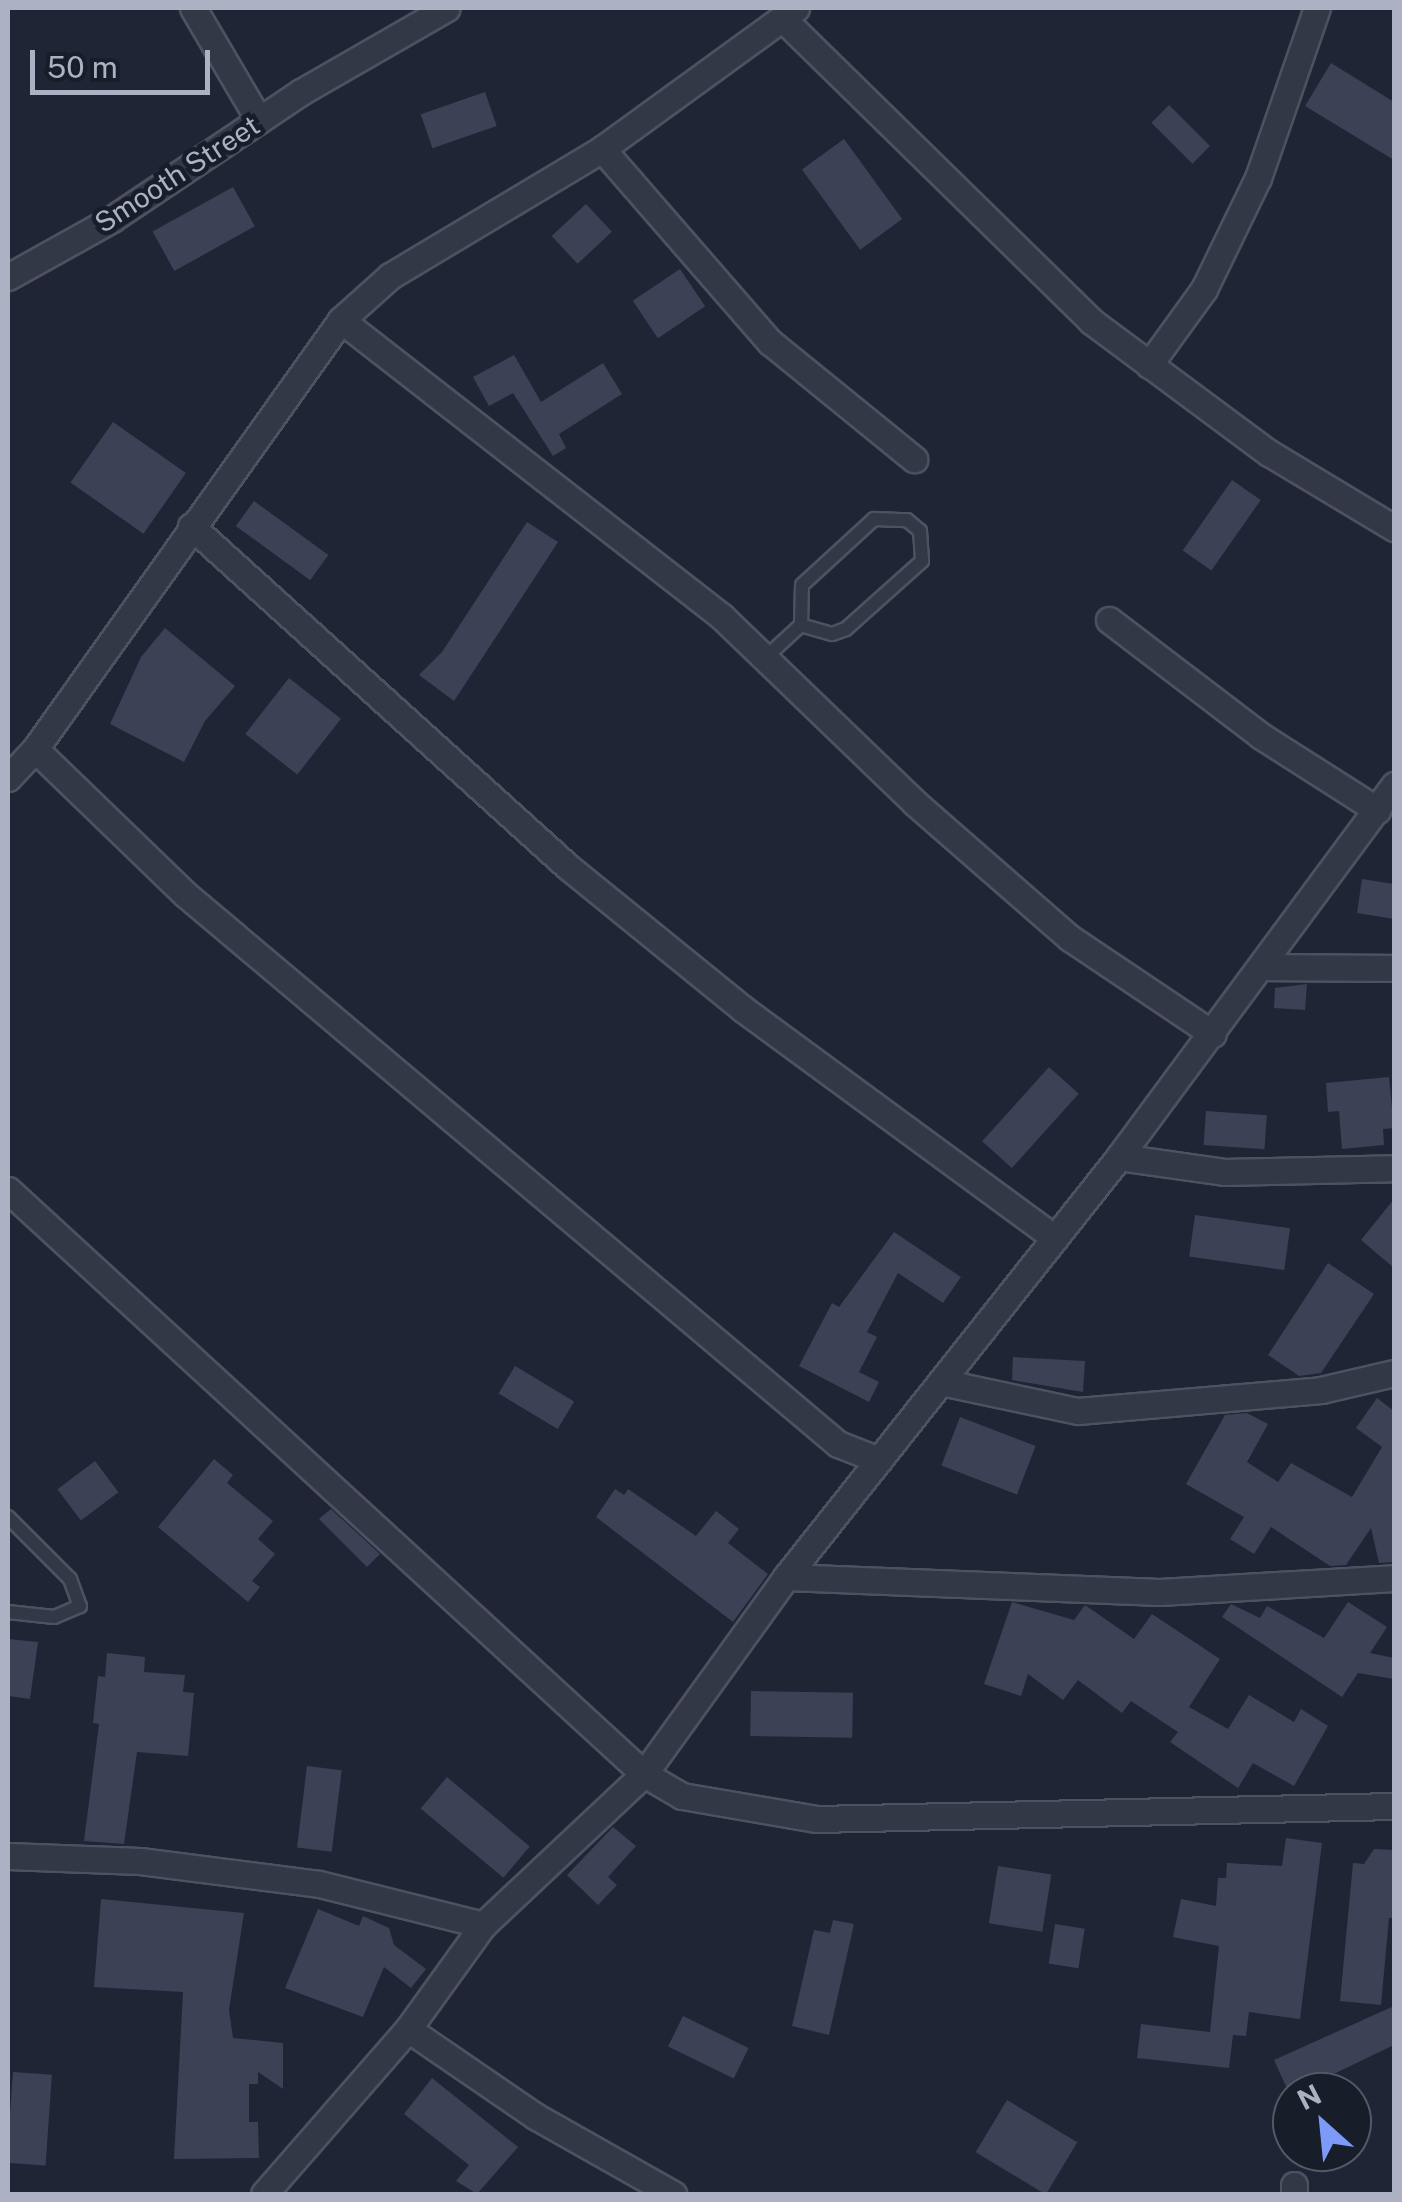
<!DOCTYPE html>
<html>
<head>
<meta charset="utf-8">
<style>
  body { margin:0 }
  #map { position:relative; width:1402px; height:2202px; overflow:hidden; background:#1f2535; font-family:"Public Sans",sans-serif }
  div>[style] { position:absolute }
  .building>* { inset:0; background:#3b4256; transform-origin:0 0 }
  .roads { filter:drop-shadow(2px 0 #4d5261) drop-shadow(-2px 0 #4d5261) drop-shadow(0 2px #4d5261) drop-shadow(0 -2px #4d5261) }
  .lane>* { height:12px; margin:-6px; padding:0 6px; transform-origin:6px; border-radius:6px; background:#323846 }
  .street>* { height:25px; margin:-12.5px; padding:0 12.5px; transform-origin:12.5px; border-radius:12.5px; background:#323846 }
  span { translate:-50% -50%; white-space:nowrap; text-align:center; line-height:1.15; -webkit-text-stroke:9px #181d2a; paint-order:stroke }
  .street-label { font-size:28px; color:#acb2c3 }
  .frame { position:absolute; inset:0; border:10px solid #acb2c3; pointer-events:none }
  .north { position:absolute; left:1272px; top:2072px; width:100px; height:100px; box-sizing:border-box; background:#181d2a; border:2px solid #535967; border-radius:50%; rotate:333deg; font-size:28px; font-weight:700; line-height:40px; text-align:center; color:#acb2c3 }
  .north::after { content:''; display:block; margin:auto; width:35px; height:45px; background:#7d9af8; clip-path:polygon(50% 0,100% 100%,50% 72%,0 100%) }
  .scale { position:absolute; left:30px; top:50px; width:180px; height:45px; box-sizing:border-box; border:5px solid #acb2c3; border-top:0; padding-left:12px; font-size:30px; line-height:35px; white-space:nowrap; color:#acb2c3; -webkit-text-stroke:8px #181d2a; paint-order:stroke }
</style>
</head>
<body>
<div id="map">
  <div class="building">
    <i style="clip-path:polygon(1331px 63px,1394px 102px,1394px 160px,1305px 106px)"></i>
    <i style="left:485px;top:92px;width:36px;height:68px;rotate:71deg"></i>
    <i style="left:1169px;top:105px;width:58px;height:25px;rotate:45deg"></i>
    <i style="left:844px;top:139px;width:99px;height:52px;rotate:54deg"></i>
    <i style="left:233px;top:187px;width:45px;height:92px;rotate:61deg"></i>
    <i style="left:586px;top:204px;width:38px;height:47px;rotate:47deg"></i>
    <i style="left:680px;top:269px;width:45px;height:57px;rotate:56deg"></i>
    <i style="clip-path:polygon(514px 355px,541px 402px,603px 363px,622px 394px,559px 434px,566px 448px,553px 456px,513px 393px,489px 406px,473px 377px)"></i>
    <i style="left:113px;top:422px;width:89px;height:74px;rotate:35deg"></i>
    <i style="left:1232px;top:480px;width:35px;height:86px;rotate:35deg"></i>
    <i style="left:254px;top:501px;width:92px;height:31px;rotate:36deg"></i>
    <i style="clip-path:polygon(527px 522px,558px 542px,454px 701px,419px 675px,442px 652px)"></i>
    <i style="clip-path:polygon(165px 628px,235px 686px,205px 721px,184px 762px,110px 724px,141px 657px)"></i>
    <i style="left:289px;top:678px;width:66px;height:71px;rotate:38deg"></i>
    <i style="clip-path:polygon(1362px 879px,1394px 884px,1394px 919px,1357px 913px)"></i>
    <i style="clip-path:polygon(1307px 984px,1305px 1010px,1274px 1008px,1275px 988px)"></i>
    <i style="left:1049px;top:1067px;width:40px;height:100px;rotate:42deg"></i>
    <i style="clip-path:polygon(1389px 1077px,1394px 1128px,1383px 1129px,1384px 1145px,1342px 1149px,1339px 1111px,1328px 1112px,1326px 1083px)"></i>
    <i style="left:1206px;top:1111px;width:61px;height:34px;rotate:4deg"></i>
    <i style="clip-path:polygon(1394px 1199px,1394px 1268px,1361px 1240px)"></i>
    <i style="left:1195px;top:1215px;width:96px;height:42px;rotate:8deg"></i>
    <i style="clip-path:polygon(894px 1232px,961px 1277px,943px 1303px,898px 1273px,867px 1332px,877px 1337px,859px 1372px,879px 1382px,869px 1402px,799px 1366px,832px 1303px,839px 1307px)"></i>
    <i style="clip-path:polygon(1328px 1263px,1374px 1294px,1321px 1373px,1299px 1376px,1268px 1355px)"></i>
    <i style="clip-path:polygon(1013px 1357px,1085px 1361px,1083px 1392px,1012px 1380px)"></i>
    <i style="left:515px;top:1366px;width:69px;height:32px;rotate:31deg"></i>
    <i style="clip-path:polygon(1377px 1398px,1394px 1411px,1394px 1562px,1379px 1563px,1371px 1528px,1346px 1565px,1330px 1566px,1271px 1527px,1254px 1554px,1230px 1539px,1244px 1517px,1186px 1484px,1225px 1415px,1247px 1413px,1268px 1424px,1247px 1462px,1278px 1482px,1291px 1463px,1352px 1497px,1382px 1447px,1356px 1428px)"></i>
    <i style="left:960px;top:1417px;width:81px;height:52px;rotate:21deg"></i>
    <i style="clip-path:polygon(214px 1459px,233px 1475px,227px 1483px,273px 1521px,258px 1539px,275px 1554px,252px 1581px,260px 1587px,248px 1602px,158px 1527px)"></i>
    <i style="left:95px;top:1461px;width:39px;height:47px;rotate:53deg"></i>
    <i style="clip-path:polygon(615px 1489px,624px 1495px,628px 1489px,696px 1536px,716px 1511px,739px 1529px,728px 1543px,768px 1574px,733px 1622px,596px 1517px)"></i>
    <i style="clip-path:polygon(331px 1509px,380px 1554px,367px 1567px,319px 1519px)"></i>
    <i style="clip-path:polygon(1012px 1602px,1074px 1620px,1085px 1605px,1134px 1639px,1152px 1614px,1220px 1659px,1189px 1707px,1228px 1729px,1249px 1695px,1294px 1722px,1301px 1709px,1328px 1726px,1294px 1786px,1253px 1763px,1238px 1788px,1170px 1742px,1178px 1732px,1131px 1701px,1122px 1713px,1078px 1680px,1063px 1700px,1028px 1674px,1021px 1696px,984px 1684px)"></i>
    <i style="clip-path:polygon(1348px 1602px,1387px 1627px,1370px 1653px,1394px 1658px,1394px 1679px,1358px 1673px,1342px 1697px,1222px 1617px,1231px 1604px,1260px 1618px,1267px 1606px,1324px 1638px)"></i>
    <i style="clip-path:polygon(8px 1639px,38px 1642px,30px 1699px,8px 1696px)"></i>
    <i style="clip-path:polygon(107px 1653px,145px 1657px,144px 1672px,185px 1675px,183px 1692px,194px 1693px,188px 1756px,137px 1752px,124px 1844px,84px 1841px,99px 1724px,93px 1723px,98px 1676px,105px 1677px)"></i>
    <i style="left:751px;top:1691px;width:102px;height:45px;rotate:1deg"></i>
    <i style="left:307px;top:1766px;width:35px;height:82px;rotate:7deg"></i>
    <i style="left:447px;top:1777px;width:108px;height:41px;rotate:40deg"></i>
    <i style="clip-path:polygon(613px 1827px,636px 1846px,608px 1877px,617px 1885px,598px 1905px,567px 1875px)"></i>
    <i style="clip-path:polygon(1286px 1838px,1322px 1843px,1300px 2019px,1249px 2012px,1246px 2036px,1233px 2035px,1229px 2068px,1137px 2058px,1141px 2024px,1210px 2032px,1219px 1946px,1173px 1937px,1181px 1899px,1216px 1906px,1218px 1878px,1226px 1878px,1227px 1863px,1282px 1866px)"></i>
    <i style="clip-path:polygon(1374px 1849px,1394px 1850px,1394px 1918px,1389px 1918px,1381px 2005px,1340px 2001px,1353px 1863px,1364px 1864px)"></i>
    <i style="left:998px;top:1866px;width:54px;height:58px;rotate:9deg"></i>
    <i style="clip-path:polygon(101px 1899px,244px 1913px,229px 2010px,233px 2038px,283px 2043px,283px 2089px,258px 2072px,258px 2084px,249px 2084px,249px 2122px,258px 2122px,259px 2158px,174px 2159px,183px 1992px,94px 1987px)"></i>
    <i style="clip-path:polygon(318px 1909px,359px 1926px,363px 1916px,389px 1928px,394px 1945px,426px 1969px,411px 1988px,384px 1967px,363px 2017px,285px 1988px)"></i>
    <i style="clip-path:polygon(833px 1920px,854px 1924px,829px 2035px,792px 2026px,814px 1930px,830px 1933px)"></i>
    <i style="left:1055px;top:1924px;width:30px;height:40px;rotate:9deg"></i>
    <i style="clip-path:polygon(1394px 2006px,1394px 2045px,1290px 2095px,1274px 2060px)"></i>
    <i style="left:683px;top:2016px;width:73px;height:34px;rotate:26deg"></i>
    <i style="left:13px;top:2072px;width:39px;height:91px;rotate:4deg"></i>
    <i style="clip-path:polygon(432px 2078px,518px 2147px,477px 2194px,456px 2181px,469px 2165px,404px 2114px)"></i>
    <i style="left:1007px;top:2100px;width:82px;height:61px;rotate:31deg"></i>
  </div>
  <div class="roads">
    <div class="lane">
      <i style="left:765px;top:658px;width:49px;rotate:-42.5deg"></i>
      <i style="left:801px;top:625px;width:40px;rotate:-88.6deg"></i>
      <i style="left:802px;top:585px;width:98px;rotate:-42.5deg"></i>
      <i style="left:874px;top:519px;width:33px;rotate:2deg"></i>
      <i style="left:907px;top:520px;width:17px;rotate:40deg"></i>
      <i style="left:920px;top:531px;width:30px;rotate:86deg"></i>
      <i style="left:922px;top:561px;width:102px;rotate:138.2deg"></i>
      <i style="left:846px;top:629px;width:15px;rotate:160deg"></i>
      <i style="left:832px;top:634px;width:32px;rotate:-164deg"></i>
      <i style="left:8px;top:1517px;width:88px;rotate:45deg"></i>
      <i style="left:70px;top:1579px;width:29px;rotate:70deg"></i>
      <i style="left:80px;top:1606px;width:28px;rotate:157deg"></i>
      <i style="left:54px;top:1617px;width:46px;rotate:-173.8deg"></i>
    </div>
    <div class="street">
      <i style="left:193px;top:8px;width:130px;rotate:59.5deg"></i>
      <i style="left:784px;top:20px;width:430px;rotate:44.4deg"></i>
      <i style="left:1091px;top:321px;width:222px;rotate:36.6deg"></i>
      <i style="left:1269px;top:453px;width:146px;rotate:31deg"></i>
      <i style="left:602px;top:149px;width:256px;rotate:49deg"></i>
      <i style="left:770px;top:342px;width:186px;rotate:39.1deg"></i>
      <i style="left:8px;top:277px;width:119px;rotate:-29.1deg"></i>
      <i style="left:112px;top:219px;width:228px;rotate:-33.9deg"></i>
      <i style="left:301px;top:92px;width:168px;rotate:-29.9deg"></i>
      <i style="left:341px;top:320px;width:482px;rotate:37.9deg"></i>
      <i style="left:721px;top:616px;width:269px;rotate:43.9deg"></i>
      <i style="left:915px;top:803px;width:206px;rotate:41.1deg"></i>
      <i style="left:1070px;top:938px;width:172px;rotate:33.9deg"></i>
      <i style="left:1149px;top:365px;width:94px;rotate:-54.1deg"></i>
      <i style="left:1204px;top:289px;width:123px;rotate:-64.1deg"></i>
      <i style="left:1258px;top:178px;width:180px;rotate:-70.9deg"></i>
      <i style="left:191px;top:526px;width:507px;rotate:42.12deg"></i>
      <i style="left:567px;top:866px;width:227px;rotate:39.1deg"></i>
      <i style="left:743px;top:1009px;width:387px;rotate:36.3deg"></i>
      <i style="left:1109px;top:620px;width:191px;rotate:37.3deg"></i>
      <i style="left:1261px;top:736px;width:138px;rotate:32.5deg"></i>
      <i style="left:35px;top:749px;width:209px;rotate:44deg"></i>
      <i style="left:185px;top:894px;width:854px;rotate:40.11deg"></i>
      <i style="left:838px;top:1444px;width:44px;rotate:21.3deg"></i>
      <i style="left:8px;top:778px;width:40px;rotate:-47deg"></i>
      <i style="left:35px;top:749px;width:527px;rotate:-54.5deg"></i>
      <i style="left:341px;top:320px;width:66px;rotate:-41.9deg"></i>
      <i style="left:390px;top:276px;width:247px;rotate:-30.9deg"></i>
      <i style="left:602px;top:149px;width:240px;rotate:-36deg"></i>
      <i style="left:1264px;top:967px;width:130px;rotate:0.4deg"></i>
      <i style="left:1119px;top:1157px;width:106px;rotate:8.1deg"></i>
      <i style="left:1224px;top:1172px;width:170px;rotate:-1.3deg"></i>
      <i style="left:8px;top:1190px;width:863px;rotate:42.56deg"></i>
      <i style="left:644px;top:1774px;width:44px;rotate:30.1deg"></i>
      <i style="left:682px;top:1796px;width:137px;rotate:9.7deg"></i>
      <i style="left:817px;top:1819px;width:577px;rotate:-1.29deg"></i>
      <i style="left:941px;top:1382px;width:140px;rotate:12deg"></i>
      <i style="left:1078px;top:1411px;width:244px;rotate:-4.9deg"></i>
      <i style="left:1321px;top:1390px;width:75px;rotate:-13.1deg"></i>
      <i style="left:786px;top:1577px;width:374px;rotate:2.3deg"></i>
      <i style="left:1160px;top:1592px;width:234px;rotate:-3.4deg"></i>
      <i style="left:8px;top:1856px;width:132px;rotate:2.2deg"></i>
      <i style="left:140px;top:1861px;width:180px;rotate:7.3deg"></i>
      <i style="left:319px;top:1884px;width:169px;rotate:14deg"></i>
      <i style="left:408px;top:2029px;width:154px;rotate:34.4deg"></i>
      <i style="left:535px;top:2116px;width:159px;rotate:29.5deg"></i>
      <i style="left:1294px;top:2185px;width:9px;rotate:90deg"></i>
      <i style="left:264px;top:2194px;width:219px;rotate:-48.9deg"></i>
      <i style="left:408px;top:2029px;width:128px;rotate:-54.2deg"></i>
      <i style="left:483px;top:1925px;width:221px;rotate:-43.2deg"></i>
      <i style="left:644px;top:1774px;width:243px;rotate:-54.2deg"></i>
      <i style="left:786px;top:1577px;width:536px;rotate:-51.59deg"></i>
      <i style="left:1119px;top:1157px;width:463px;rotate:-53.5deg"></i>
    </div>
  </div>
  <div class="street-label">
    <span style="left:177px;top:174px;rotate:-33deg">Smooth Street</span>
  </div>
  <div class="frame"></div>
  <div class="north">N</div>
  <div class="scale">50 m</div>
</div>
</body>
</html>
